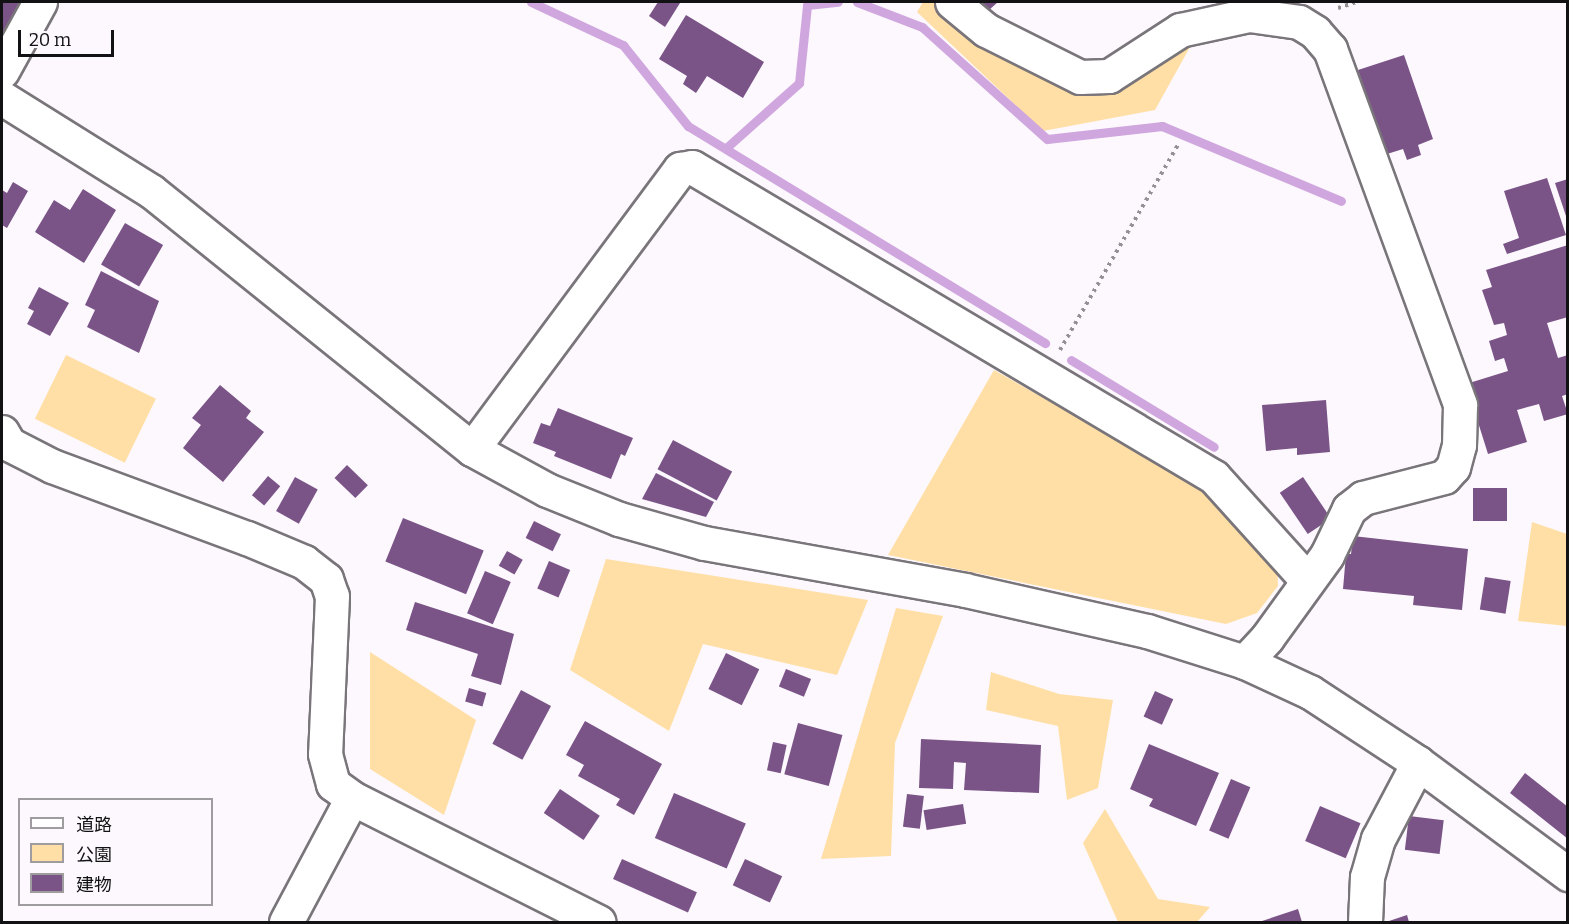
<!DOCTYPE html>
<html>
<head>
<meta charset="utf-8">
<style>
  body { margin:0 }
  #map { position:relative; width:1569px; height:924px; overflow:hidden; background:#fcf8fd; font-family:Bitter,"Noto Sans JP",serif }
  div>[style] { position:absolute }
  .green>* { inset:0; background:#ffdfa5; transform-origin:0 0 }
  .stream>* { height:9px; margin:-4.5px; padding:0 4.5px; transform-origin:4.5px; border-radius:4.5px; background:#d0a6de }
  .building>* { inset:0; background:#7a5487; transform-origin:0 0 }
  .path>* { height:4px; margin-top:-2px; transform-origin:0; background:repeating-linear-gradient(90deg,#949195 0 3px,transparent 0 7.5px) }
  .roads { filter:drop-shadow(2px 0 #79757a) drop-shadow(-2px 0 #79757a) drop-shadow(0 2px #79757a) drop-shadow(0 -2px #79757a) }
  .minor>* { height:33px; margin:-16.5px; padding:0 16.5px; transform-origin:16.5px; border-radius:16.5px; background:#fff }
  .tertiary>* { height:33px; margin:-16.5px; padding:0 16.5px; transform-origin:16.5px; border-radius:16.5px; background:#fff }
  span { translate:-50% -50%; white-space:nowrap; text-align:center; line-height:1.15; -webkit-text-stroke:4.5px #fcf8fd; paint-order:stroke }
  .frame { position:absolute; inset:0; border:3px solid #121113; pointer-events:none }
  .legend { position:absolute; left:18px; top:798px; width:195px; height:108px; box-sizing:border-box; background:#fcf8fd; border:2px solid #9e9c9f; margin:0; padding:8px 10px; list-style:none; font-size:18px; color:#121113 }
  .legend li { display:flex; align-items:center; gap:12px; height:30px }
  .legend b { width:30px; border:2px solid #9e9c9f }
  .scale { position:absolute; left:18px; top:30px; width:96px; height:27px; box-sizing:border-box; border:3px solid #121113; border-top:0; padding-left:8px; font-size:18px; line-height:21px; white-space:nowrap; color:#121113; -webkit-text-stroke:4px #fcf8fd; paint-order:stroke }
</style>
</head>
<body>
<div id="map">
  <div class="green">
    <i style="clip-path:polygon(923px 2px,943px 2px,1076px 89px,1190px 47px,1155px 110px,1043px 131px,917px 12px)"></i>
    <i style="left:66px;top:355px;width:100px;height:71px;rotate:26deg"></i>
    <i style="clip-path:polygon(994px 370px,1216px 496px,1277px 561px,1278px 586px,1257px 613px,1226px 624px,888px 555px)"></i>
    <i style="clip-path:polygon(1532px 522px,1567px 534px,1567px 626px,1518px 621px)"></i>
    <i style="clip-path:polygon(606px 559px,696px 573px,868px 600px,837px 675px,703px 644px,669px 731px,570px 670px)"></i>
    <i style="clip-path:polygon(896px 608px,943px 616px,895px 743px,891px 856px,821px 859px)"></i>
    <i style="clip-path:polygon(370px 652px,476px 720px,444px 815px,370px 769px)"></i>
    <i style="clip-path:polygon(991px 672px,1059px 694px,1113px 700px,1098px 788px,1067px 800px,1058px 726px,986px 710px)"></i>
    <i style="clip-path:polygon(1105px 809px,1158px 899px,1210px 907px,1197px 922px,1118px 922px,1083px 843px)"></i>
  </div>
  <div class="stream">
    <i style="left:531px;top:2px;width:102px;rotate:25.1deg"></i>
    <i style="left:623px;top:45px;width:104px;rotate:51.3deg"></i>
    <i style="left:688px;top:126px;width:418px;rotate:31.3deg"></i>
    <i style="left:857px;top:2px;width:70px;rotate:21deg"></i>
    <i style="left:922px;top:27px;width:168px;rotate:41.9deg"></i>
    <i style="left:1047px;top:139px;width:116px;rotate:-6.4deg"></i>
    <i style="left:1162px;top:126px;width:194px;rotate:22.7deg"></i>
    <i style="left:726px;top:148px;width:98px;rotate:-41.7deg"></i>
    <i style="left:799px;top:83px;width:78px;rotate:-84.1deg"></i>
    <i style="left:807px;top:5px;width:31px;rotate:-6deg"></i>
    <i style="left:1071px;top:360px;width:167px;rotate:31.3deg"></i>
  </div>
  <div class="building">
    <i style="clip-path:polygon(2px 2px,21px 2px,2px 34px)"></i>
    <i style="clip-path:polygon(658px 2px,680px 3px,665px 27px,649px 16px)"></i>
    <i style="clip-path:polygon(981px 2px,998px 2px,989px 10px)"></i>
    <i style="clip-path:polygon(686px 15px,764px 62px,743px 98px,707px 76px,696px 93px,683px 84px,687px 76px,659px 59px)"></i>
    <i style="clip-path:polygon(1404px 55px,1433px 139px,1418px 145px,1421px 155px,1407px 160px,1403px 149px,1387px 154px,1358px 70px)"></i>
    <i style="clip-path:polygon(1547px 178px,1566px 235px,1507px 254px,1503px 244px,1519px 238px,1504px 191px)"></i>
    <i style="clip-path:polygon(1568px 179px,1568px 219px,1567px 219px,1555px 183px)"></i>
    <i style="clip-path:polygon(13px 182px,28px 191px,7px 228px,2px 225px,2px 190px,7px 193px)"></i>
    <i style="clip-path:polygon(83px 189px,116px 210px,84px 263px,35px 232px,54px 200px,70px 210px)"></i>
    <i style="left:125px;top:223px;width:44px;height:48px;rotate:30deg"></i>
    <i style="clip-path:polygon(1568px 245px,1568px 317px,1547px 323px,1558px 358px,1568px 355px,1568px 394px,1562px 396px,1568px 414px,1544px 421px,1539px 404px,1517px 410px,1527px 442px,1488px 454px,1466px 384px,1508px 371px,1504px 358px,1495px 361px,1489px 341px,1507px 335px,1504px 323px,1494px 325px,1482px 290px,1492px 287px,1486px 270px)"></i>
    <i style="clip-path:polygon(101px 271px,159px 301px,139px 353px,87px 327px,95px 310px,85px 305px)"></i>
    <i style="clip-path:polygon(39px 287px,69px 303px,50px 336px,27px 324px,34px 311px,28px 308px)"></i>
    <i style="clip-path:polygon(220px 385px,251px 411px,246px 418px,264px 432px,223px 482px,183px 448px,201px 425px,192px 418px)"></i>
    <i style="clip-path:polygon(1326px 400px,1330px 452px,1297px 455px,1297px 448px,1266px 451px,1262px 405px)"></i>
    <i style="clip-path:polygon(558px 408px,633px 438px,625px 456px,621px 454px,611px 479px,554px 456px,556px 452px,533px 443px,541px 423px,550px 426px)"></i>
    <i style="left:673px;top:440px;width:67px;height:33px;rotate:28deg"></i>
    <i style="left:347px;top:465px;width:29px;height:18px;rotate:44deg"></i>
    <i style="clip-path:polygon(656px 473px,714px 502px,706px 517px,642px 499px)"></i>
    <i style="left:268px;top:476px;width:16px;height:25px;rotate:40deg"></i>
    <i style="left:295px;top:477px;width:26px;height:39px;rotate:29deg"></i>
    <i style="left:1303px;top:477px;width:50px;height:28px;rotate:56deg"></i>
    <i style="left:1473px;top:488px;width:34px;height:33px"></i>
    <i style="left:403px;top:518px;width:87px;height:47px;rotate:22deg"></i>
    <i style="left:534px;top:521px;width:30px;height:19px;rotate:26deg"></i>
    <i style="clip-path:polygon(1353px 536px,1468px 549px,1462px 610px,1413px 605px,1414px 596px,1343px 589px,1346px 554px,1351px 554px)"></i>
    <i style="left:507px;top:551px;width:18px;height:17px;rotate:29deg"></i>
    <i style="left:549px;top:561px;width:23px;height:30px;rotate:23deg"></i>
    <i style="left:485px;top:571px;width:28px;height:46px;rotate:23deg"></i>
    <i style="left:1485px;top:577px;width:26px;height:33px;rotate:9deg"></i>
    <i style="clip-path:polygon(415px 602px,514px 634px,501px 685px,471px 676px,478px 654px,406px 630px)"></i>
    <i style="left:726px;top:653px;width:37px;height:40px;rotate:26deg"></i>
    <i style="left:786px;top:669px;width:27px;height:19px;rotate:22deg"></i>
    <i style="left:469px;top:688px;width:18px;height:14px;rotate:16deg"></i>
    <i style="left:521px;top:690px;width:34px;height:61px;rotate:28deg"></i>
    <i style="left:1155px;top:691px;width:20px;height:28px;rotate:24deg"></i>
    <i style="clip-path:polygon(585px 721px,662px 764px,634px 815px,616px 805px,620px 799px,578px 776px,584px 765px,566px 755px)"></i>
    <i style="left:798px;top:723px;width:46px;height:53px;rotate:15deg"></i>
    <i style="clip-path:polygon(921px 739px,1041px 745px,1039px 793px,964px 790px,966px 763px,954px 762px,953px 789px,919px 788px)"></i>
    <i style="left:773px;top:742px;width:14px;height:29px;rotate:12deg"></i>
    <i style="clip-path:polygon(1149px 744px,1219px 773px,1196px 826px,1149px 806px,1153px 799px,1130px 789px)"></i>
    <i style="clip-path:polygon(1525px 773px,1568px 807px,1568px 839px,1510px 793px)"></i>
    <i style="left:1231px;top:779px;width:21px;height:56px;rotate:23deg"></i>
    <i style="left:560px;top:789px;width:48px;height:29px;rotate:34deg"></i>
    <i style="left:674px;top:793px;width:78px;height:49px;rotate:23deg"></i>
    <i style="left:907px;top:794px;width:17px;height:33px;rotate:7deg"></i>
    <i style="left:963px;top:804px;width:20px;height:40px;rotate:81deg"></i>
    <i style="left:1320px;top:806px;width:44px;height:38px;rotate:23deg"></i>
    <i style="left:1409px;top:816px;width:35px;height:34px;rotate:7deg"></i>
    <i style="left:622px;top:859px;width:82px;height:22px;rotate:24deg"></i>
    <i style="left:745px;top:859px;width:41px;height:29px;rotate:25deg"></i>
    <i style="clip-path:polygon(1298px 909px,1302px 922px,1259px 922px)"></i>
    <i style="clip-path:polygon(1407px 915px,1409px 922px,1386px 922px)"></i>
  </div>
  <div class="path">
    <i style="left:1338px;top:8px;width:20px;rotate:-18deg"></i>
    <i style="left:1060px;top:350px;width:239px;rotate:-60.1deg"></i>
  </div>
  <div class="roads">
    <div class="minor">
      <i style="left:952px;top:2px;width:44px;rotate:39.5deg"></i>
      <i style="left:986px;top:30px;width:105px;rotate:26.6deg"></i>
      <i style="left:1080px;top:77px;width:29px;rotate:-2deg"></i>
      <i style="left:1109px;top:76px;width:85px;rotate:-32.9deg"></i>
      <i style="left:1180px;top:30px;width:71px;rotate:-12.3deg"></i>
      <i style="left:1249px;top:15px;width:50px;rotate:8deg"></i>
      <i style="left:1299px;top:22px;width:19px;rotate:32deg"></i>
      <i style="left:1315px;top:32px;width:23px;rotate:49deg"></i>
      <i style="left:1330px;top:49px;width:379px;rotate:69.9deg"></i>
      <i style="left:1460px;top:405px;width:40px;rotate:91.4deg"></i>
      <i style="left:1459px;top:445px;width:23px;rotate:105deg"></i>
      <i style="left:1453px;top:467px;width:13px;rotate:132deg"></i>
      <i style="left:1444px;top:477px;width:84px;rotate:165.5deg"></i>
      <i style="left:1363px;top:498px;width:18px;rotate:142deg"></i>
      <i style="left:1349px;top:509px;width:51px;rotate:115.6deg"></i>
      <i style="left:1327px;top:555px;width:102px;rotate:125.9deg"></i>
      <i style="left:1267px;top:638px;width:33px;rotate:133deg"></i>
      <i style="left:2px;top:71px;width:79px;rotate:-61.2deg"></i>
      <i style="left:2px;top:432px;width:14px;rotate:60deg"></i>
      <i style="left:9px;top:444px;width:48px;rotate:27.1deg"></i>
      <i style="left:52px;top:466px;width:208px;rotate:20.3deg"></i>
      <i style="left:247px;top:538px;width:62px;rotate:22.8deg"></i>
      <i style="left:304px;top:562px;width:28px;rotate:38deg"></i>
      <i style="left:326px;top:579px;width:18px;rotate:71deg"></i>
      <i style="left:332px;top:596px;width:158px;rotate:92.5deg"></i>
      <i style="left:325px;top:754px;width:31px;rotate:75deg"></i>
      <i style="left:333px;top:784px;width:24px;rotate:36deg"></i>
      <i style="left:352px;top:798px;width:276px;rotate:26.7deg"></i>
      <i style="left:472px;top:449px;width:349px;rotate:-53.4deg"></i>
      <i style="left:680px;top:169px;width:12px;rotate:-9deg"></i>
      <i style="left:692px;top:167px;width:607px;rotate:30.7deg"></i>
      <i style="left:1214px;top:477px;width:139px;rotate:47.9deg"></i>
      <i style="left:286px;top:922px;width:140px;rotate:-62deg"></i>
      <i style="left:1365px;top:922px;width:45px;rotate:-87.5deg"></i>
      <i style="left:1367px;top:877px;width:40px;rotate:-74deg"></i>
      <i style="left:1378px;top:839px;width:86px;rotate:-62.2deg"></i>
    </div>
    <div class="tertiary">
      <i style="left:2px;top:98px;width:176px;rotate:32deg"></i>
      <i style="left:151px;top:191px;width:412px;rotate:38.8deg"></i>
      <i style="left:472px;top:449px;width:85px;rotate:28.7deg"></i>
      <i style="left:547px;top:490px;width:78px;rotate:21.9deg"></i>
      <i style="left:619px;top:519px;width:88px;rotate:15.8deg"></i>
      <i style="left:704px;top:543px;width:265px;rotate:10.2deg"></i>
      <i style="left:965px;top:590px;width:187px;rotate:12.7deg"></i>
      <i style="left:1147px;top:631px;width:103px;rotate:17.6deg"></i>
      <i style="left:1245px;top:662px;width:72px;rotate:24.8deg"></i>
      <i style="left:1310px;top:692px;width:129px;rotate:33.3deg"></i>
      <i style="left:1418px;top:763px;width:187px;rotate:36.5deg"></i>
    </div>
  </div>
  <div class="frame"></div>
  <ul class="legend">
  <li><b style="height:8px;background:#fff"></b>道路</li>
  <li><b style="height:16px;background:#ffdfa5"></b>公園</li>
  <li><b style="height:16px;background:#7a5487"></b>建物</li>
  </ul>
  <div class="scale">20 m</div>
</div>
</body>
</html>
